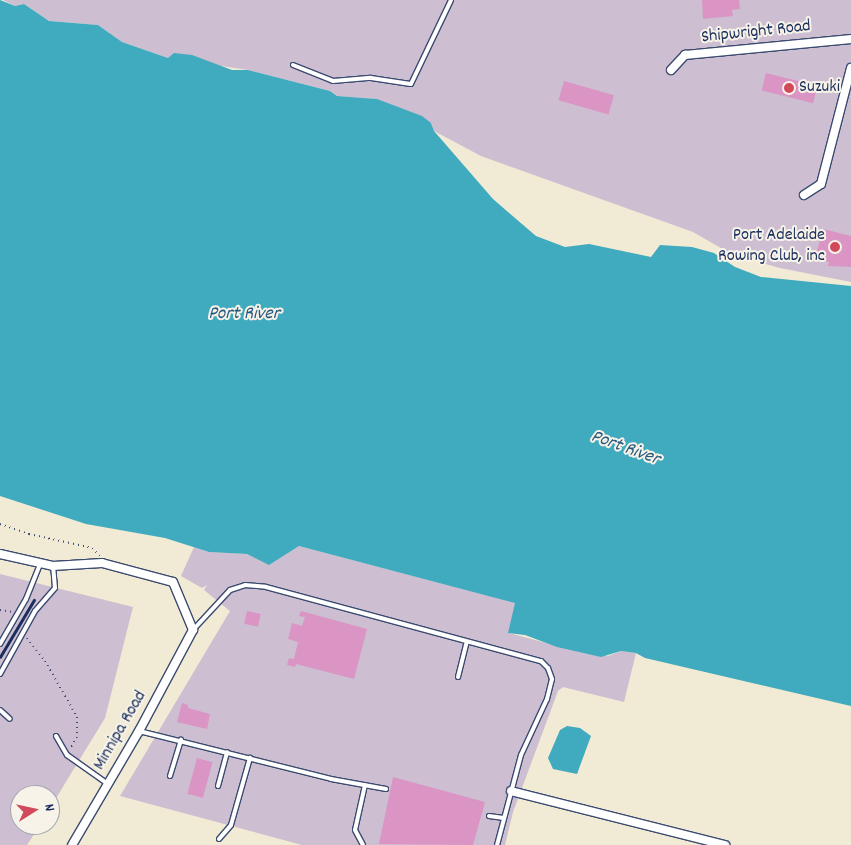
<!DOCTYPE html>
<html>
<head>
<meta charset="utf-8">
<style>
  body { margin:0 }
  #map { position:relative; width:851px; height:845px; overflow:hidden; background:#f1ead4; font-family:Dekko,sans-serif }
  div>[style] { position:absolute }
  .industrial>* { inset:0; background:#cdbed2 }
  .water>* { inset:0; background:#40abbf }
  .building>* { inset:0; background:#da95c5; transform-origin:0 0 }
  .path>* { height:2px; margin-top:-1px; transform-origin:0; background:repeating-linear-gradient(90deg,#3b4b70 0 1px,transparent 0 5px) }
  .roads { filter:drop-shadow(1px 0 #3b4b70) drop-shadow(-1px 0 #3b4b70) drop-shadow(0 1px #3b4b70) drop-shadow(0 -1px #3b4b70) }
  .service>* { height:4px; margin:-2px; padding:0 2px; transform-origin:2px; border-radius:2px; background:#fff }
  .minor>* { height:8px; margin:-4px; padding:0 4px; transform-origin:4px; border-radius:4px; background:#fff }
  .rail>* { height:2.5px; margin:-1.25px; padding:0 1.25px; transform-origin:1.25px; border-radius:1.25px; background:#1b2f5e }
  .dots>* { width:14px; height:14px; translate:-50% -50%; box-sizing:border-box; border:2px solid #f7f3e8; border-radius:50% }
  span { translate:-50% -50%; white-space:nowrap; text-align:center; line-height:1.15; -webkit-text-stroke:4px #f7f3e8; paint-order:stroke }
  .street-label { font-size:18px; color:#1b2f5e }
  .poi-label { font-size:18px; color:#1b2f5e }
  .left { translate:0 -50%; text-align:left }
  .right { translate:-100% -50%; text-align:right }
  .water-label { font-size:19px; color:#285a80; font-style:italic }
  .north { position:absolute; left:10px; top:785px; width:50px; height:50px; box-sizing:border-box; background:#f7f3e8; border:1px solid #9fa5b1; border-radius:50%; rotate:80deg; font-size:14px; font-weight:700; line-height:20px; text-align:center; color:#1b2f5e }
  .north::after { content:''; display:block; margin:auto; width:18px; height:22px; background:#d1495b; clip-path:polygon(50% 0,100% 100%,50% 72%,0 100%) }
</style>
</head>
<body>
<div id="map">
  <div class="industrial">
    <i style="clip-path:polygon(3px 0,851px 0,851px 282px,780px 268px,733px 255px,693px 232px,481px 156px,434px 131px,431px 123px,377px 99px,337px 96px,330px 91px,248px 70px,168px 58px,122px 42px,98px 25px,49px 21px,24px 4px,15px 6px)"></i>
    <i style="clip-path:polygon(299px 546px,516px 603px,509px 633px,580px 652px,608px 656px,621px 651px,636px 653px,624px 702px,563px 687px,558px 691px,513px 812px,505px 845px,302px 845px,120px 796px,230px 611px,204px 590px,207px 585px,202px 588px,181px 576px,194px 547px,209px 552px,247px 554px,269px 564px)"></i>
    <i style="clip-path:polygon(0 574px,133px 607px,105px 718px,50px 808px,50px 795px,20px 795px,20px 825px,40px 825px,27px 845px,0 845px)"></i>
  </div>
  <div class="water">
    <i style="clip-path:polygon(0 0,15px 6px,24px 4px,49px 21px,98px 25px,122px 42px,168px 58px,174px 53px,192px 55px,232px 70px,248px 70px,330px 91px,337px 96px,377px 99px,422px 116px,431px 123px,434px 131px,493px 199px,536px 236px,565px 247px,589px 244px,651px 257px,660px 245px,692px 247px,714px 253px,735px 267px,761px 277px,851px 286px,851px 706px,645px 658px,636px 653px,621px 651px,601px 657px,557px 647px,525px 635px,508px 633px,515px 603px,299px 546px,269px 565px,247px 554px,209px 552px,165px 538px,86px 524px,0 496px)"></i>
    <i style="clip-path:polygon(567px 726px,580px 728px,591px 736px,577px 774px,553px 769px,548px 758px,560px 730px)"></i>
  </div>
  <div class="building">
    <i style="clip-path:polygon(702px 0,739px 0,740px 9px,732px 10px,733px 16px,703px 19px)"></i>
    <i style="left:766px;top:73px;width:53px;height:18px;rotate:14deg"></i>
    <i style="left:564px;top:81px;width:52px;height:20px;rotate:16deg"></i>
    <i style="clip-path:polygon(823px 229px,851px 236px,851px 267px,828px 266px,829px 262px,815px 258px)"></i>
    <i style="left:247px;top:611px;width:14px;height:13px;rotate:12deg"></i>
    <i style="clip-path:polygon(301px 611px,367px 629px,354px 679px,296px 664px,295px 667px,287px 665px,289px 658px,294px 659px,298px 642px,288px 639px,292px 623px,302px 626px,305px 617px,299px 616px)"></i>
    <i style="clip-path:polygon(182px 703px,188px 705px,188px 708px,210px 714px,207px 729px,177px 722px)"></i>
    <i style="left:197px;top:758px;width:16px;height:37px;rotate:15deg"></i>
    <i style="clip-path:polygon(393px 777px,485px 802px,473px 845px,379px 844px)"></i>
  </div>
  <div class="path">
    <i style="left:0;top:524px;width:31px;rotate:19deg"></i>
    <i style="left:29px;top:534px;width:65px;rotate:12.5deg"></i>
    <i style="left:92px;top:548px;width:11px;rotate:45deg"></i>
    <i style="left:0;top:610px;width:13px;rotate:9deg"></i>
    <i style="left:27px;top:638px;width:29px;rotate:52deg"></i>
    <i style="left:45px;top:661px;width:64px;rotate:60.3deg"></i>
    <i style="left:77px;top:717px;width:20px;rotate:90deg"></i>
    <i style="left:77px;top:737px;width:14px;rotate:120deg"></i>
  </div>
  <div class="roads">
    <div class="service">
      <i style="left:293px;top:65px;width:43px;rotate:21.8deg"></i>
      <i style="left:333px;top:81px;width:38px;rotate:-5deg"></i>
      <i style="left:371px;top:78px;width:40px;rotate:8.5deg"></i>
      <i style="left:411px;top:84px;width:93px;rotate:-64.5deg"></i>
      <i style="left:193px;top:630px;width:54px;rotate:-47.2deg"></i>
      <i style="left:230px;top:590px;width:16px;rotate:-18deg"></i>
      <i style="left:245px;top:585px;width:21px;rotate:5deg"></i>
      <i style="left:266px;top:587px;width:285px;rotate:15.1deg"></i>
      <i style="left:541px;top:661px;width:10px;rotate:45deg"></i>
      <i style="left:548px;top:668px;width:12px;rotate:70deg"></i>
      <i style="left:552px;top:679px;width:21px;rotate:104deg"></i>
      <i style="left:547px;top:699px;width:62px;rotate:114.9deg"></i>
      <i style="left:521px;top:755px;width:93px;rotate:104.9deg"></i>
      <i style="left:0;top:644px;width:52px;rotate:-60deg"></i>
      <i style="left:26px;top:599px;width:38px;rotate:-68deg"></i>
      <i style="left:0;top:674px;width:72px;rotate:-60.9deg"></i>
      <i style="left:35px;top:611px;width:30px;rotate:-49deg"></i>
      <i style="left:55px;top:588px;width:22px;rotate:-95deg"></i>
      <i style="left:458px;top:677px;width:36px;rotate:-76deg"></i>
      <i style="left:0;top:710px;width:13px;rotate:42deg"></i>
      <i style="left:139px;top:731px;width:198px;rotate:14deg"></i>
      <i style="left:331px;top:779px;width:56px;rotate:10.3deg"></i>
      <i style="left:56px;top:736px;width:22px;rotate:60deg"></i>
      <i style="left:67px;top:755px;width:50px;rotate:35.3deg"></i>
      <i style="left:170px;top:776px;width:38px;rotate:-73deg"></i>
      <i style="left:218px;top:786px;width:35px;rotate:-75deg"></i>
      <i style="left:489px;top:816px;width:15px;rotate:8deg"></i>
      <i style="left:219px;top:839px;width:18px;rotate:-49deg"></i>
      <i style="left:231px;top:825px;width:70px;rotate:-74.2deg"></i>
      <i style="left:363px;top:845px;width:17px;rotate:-118deg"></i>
      <i style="left:355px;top:830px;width:46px;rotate:-77.5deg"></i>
    </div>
    <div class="minor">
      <i style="left:671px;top:70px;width:21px;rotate:-47deg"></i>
      <i style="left:685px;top:55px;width:167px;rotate:-5.5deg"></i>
      <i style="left:804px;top:195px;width:20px;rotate:-33deg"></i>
      <i style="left:821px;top:184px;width:120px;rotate:-75.5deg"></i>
      <i style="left:0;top:554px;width:54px;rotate:12.8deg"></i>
      <i style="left:53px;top:566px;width:49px;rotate:-3.5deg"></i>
      <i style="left:102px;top:563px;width:73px;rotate:15deg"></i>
      <i style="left:173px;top:582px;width:52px;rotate:67.4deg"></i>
      <i style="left:193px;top:630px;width:115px;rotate:118.1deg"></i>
      <i style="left:139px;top:731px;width:132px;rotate:120.4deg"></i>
      <i style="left:511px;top:791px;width:221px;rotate:14.2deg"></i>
    </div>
  </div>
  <div class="rail">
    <i style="left:0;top:657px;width:66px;rotate:-59.2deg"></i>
  </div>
  <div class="dots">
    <i style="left:789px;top:88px;background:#d1495b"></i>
    <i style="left:835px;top:247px;background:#d1495b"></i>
  </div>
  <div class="street-label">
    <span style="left:756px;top:33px;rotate:-6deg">Shipwright Road</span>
    <span style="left:121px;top:731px;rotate:-60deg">Minnipa Road</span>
  </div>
  <div class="poi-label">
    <span class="left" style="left:799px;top:88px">Suzuki</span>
    <span class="right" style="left:825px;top:247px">Port Adelaide<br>Rowing Club, inc</span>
  </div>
  <div class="water-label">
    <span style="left:244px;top:315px">Port River</span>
    <span style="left:625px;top:449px;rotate:20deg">Port River</span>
  </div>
  <div class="north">N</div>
</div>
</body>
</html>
